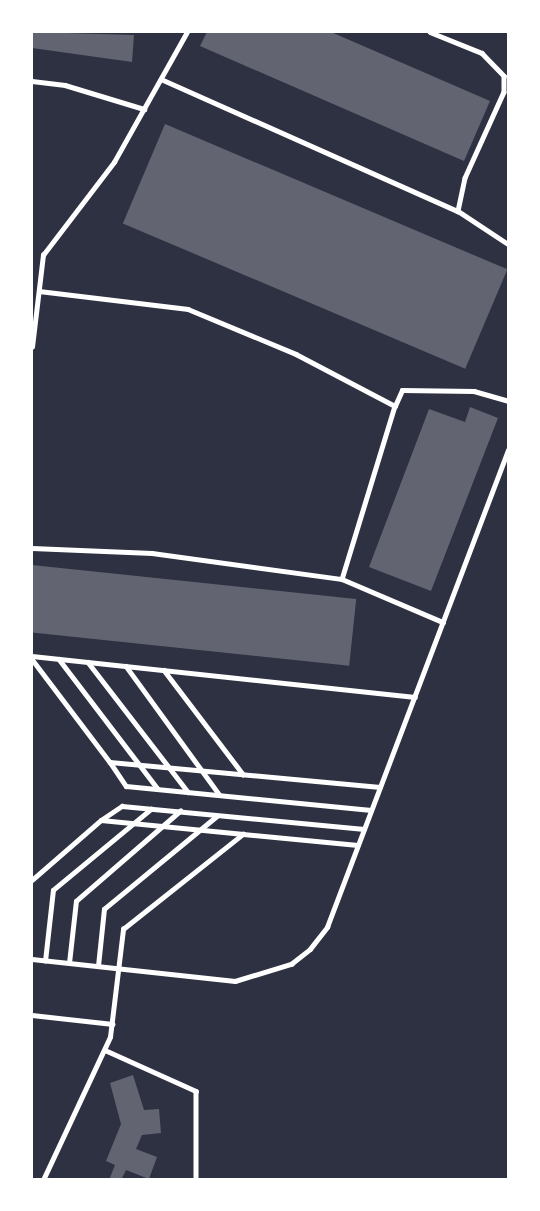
<!DOCTYPE html>
<html>
<head>
<meta charset="utf-8">
<style>
  body { margin:0 }
  #map { position:relative; width:540px; height:1211px; overflow:hidden; background:#2d3142; font-family:Overpass,sans-serif }
  div>[style] { position:absolute }
  .building>* { inset:0; background:#626471; transform-origin:0 0 }
  .service>* { height:4.5px; margin:-2.25px; padding:0 2.25px; transform-origin:2.25px; border-radius:2.25px; background:#fff }
  span { translate:-50% -50%; white-space:nowrap; text-align:center; line-height:1.15; -webkit-text-stroke:4.5px #fff; paint-order:stroke }
  .frame { position:absolute; inset:0; border:33px solid #fff; pointer-events:none }
</style>
</head>
<body>
<div id="map">
  <div class="building">
    <i style="clip-path:polygon(32px 32px,134px 35px,132px 62px,32px 48px)"></i>
    <i style="clip-path:polygon(207px 32px,331px 32px,490px 101px,464px 161px,200px 46px)"></i>
    <i style="left:165px;top:124px;width:372px;height:108px;rotate:23deg"></i>
    <i style="clip-path:polygon(470px 407px,498px 418px,431px 591px,369px 567px,429px 409px,465px 422px)"></i>
    <i style="left:32px;top:565px;width:326px;height:67px;rotate:6deg"></i>
    <i style="clip-path:polygon(133px 1075px,144px 1110px,159px 1109px,161px 1133px,142px 1135px,136px 1149px,157px 1157px,149px 1179px,126px 1170px,121px 1180px,109px 1180px,115px 1165px,106px 1161px,121px 1124px,110px 1083px)"></i>
  </div>
  <div class="service">
    <i style="left:430px;top:32px;width:56px;rotate:22deg"></i>
    <i style="left:482px;top:53px;width:32px;rotate:46deg"></i>
    <i style="left:504px;top:76px;width:16px;rotate:90deg"></i>
    <i style="left:504px;top:92px;width:94px;rotate:114.4deg"></i>
    <i style="left:465px;top:178px;width:34px;rotate:102deg"></i>
    <i style="left:458px;top:211px;width:60px;rotate:33.4deg"></i>
    <i style="left:161px;top:79px;width:325px;rotate:24deg"></i>
    <i style="left:32px;top:81px;width:33px;rotate:7deg"></i>
    <i style="left:65px;top:85px;width:83px;rotate:16.9deg"></i>
    <i style="left:39px;top:291px;width:150px;rotate:6.9deg"></i>
    <i style="left:188px;top:309px;width:117px;rotate:22.6deg"></i>
    <i style="left:296px;top:354px;width:112px;rotate:27.7deg"></i>
    <i style="left:395px;top:406px;width:181px;rotate:107deg"></i>
    <i style="left:32px;top:347px;width:93px;rotate:-83.2deg"></i>
    <i style="left:43px;top:255px;width:117px;rotate:-52.6deg"></i>
    <i style="left:114px;top:162px;width:149px;rotate:-60.7deg"></i>
    <i style="left:395px;top:406px;width:17px;rotate:-66deg"></i>
    <i style="left:402px;top:390px;width:72px;rotate:0.8deg"></i>
    <i style="left:474px;top:391px;width:35px;rotate:16deg"></i>
    <i style="left:32px;top:548px;width:120px;rotate:2.4deg"></i>
    <i style="left:152px;top:553px;width:192px;rotate:7.8deg"></i>
    <i style="left:342px;top:579px;width:110px;rotate:23.1deg"></i>
    <i style="left:32px;top:656px;width:385px;rotate:6.1deg"></i>
    <i style="left:32px;top:659px;width:129px;rotate:52.9deg"></i>
    <i style="left:110px;top:762px;width:271px;rotate:5.3deg"></i>
    <i style="left:59px;top:659px;width:163px;rotate:52.7deg"></i>
    <i style="left:88px;top:662px;width:164px;rotate:52.4deg"></i>
    <i style="left:126px;top:666px;width:158px;rotate:54deg"></i>
    <i style="left:164px;top:670px;width:131px;rotate:52.8deg"></i>
    <i style="left:110px;top:762px;width:29px;rotate:56deg"></i>
    <i style="left:126px;top:786px;width:246px;rotate:5.6deg"></i>
    <i style="left:101px;top:820px;width:25px;rotate:-34deg"></i>
    <i style="left:122px;top:806px;width:243px;rotate:5.4deg"></i>
    <i style="left:32px;top:880px;width:91px;rotate:-41deg"></i>
    <i style="left:101px;top:820px;width:143px;rotate:5.6deg"></i>
    <i style="left:32px;top:959px;width:204px;rotate:6.2deg"></i>
    <i style="left:235px;top:981px;width:59px;rotate:-16.9deg"></i>
    <i style="left:291px;top:964px;width:24px;rotate:-38deg"></i>
    <i style="left:310px;top:949px;width:28px;rotate:-52deg"></i>
    <i style="left:327px;top:927px;width:510px;rotate:-69.22deg"></i>
    <i style="left:45px;top:961px;width:71px;rotate:-83.6deg"></i>
    <i style="left:53px;top:890px;width:127px;rotate:-39.6deg"></i>
    <i style="left:69px;top:963px;width:62px;rotate:-83.6deg"></i>
    <i style="left:76px;top:901px;width:138px;rotate:-40.9deg"></i>
    <i style="left:98px;top:966px;width:57px;rotate:-84deg"></i>
    <i style="left:104px;top:909px;width:146px;rotate:-39.5deg"></i>
    <i style="left:32px;top:1015px;width:81px;rotate:6.4deg"></i>
    <i style="left:105px;top:1050px;width:100px;rotate:24.3deg"></i>
    <i style="left:196px;top:1091px;width:89px;rotate:90deg"></i>
    <i style="left:43px;top:1180px;width:158px;rotate:-64.9deg"></i>
    <i style="left:110px;top:1037px;width:109px;rotate:-83.1deg"></i>
    <i style="left:123px;top:929px;width:153px;rotate:-38.4deg"></i>
    <i style="left:243px;top:834px;width:115px;rotate:5.5deg"></i>
  </div>
  <div class="frame"></div>
</div>
</body>
</html>
